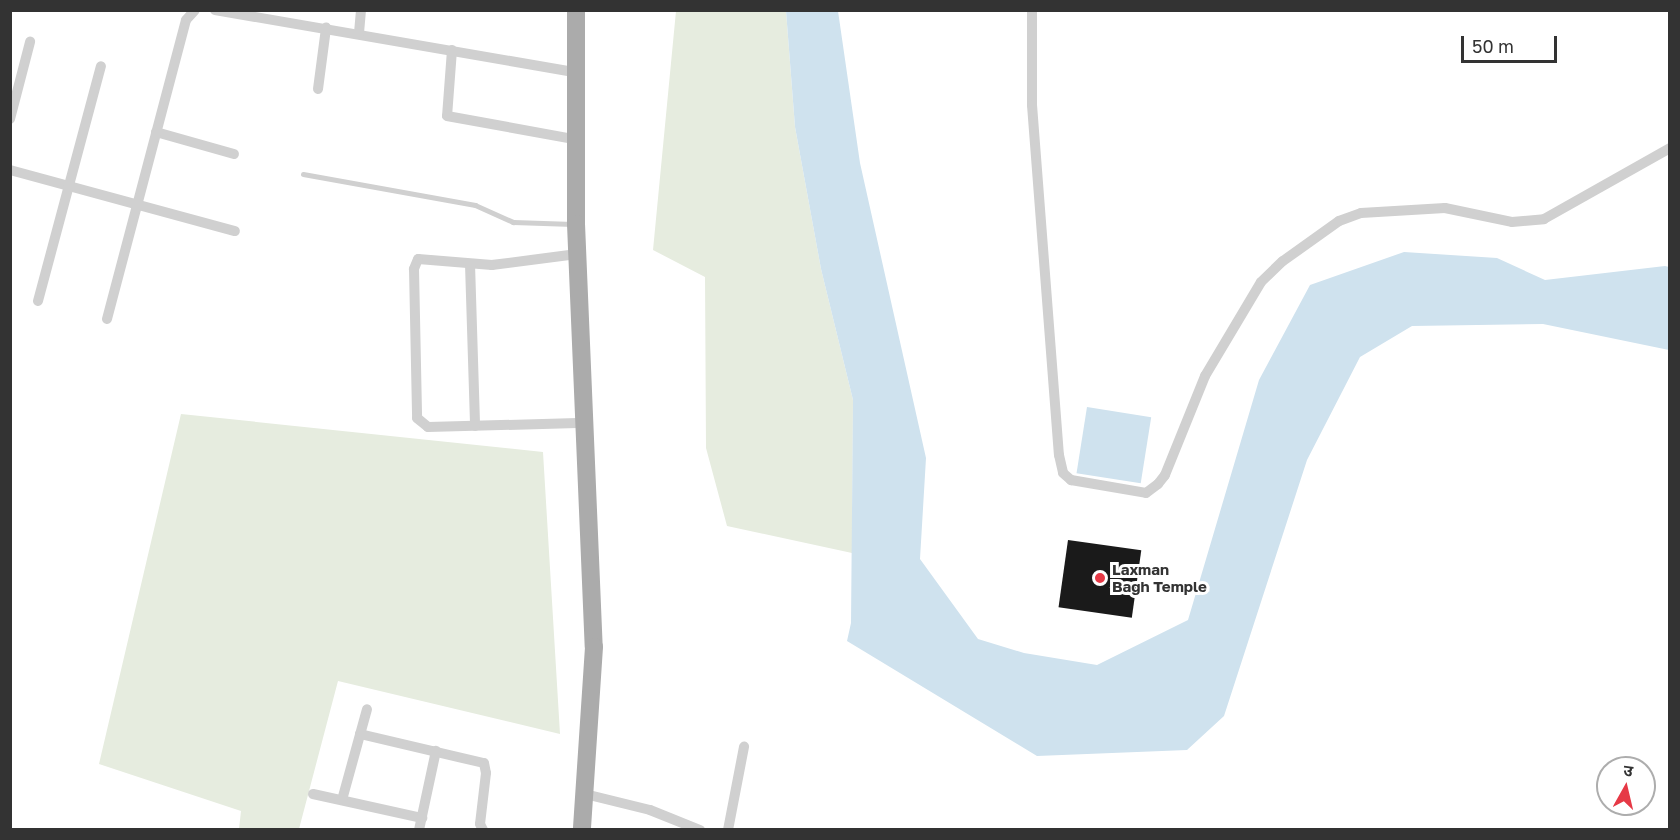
<!DOCTYPE html>
<html>
<head>
<meta charset="utf-8">
<style>
  body { margin:0 }
  #map { position:relative; width:1680px; height:840px; overflow:hidden; background:#fff; font-family:"Golos Text","Noto Sans Devanagari",sans-serif }
  div>[style] { position:absolute }
  .green>* { inset:0; background:#e6ecdf }
  .water>* { inset:0; background:#cfe2ee; transform-origin:0 0 }
  .building>* { inset:0; background:#1a1a1a; transform-origin:0 0 }
  .service>* { height:5px; margin:-2.5px; padding:0 2.5px; transform-origin:2.5px; border-radius:2.5px; background:#d0d0d0 }
  .minor>* { height:10px; margin:-5px; padding:0 5px; transform-origin:5px; border-radius:5px; background:#d0d0d0 }
  .primary>* { height:18px; margin:-9px; padding:0 9px; transform-origin:9px; border-radius:9px; background:#ababab }
  .dots>* { width:16px; height:16px; translate:-50% -50%; box-sizing:border-box; border:3px solid #fff; border-radius:50% }
  span { translate:-50% -50%; white-space:nowrap; text-align:center; line-height:1.15; -webkit-text-stroke:6px #fff; paint-order:stroke }
  .poi-label { font-size:15px; color:#333; font-weight:700 }
  .left { translate:0 -50%; text-align:left }
  .frame { position:absolute; inset:0; border:12px solid #333; pointer-events:none }
  .north { position:absolute; left:1596px; top:756px; width:60px; height:60px; box-sizing:border-box; background:#fff; border:2px solid #adadad; border-radius:50%; rotate:8deg; font-size:16px; font-weight:700; line-height:24px; text-align:center; color:#333 }
  .north::after { content:''; display:block; margin:auto; width:21px; height:27px; background:#e63946; clip-path:polygon(50% 0,100% 100%,50% 72%,0 100%) }
  .scale { position:absolute; left:1461px; top:36px; width:96px; height:27px; box-sizing:border-box; border:3px solid #333; border-top:0; padding-left:8px; font-size:18px; line-height:21px; white-space:nowrap; color:#333; -webkit-text-stroke:4px #fff; paint-order:stroke }
</style>
</head>
<body>
<div id="map">
  <div class="green">
    <i style="clip-path:polygon(676px 11px,786px 11px,795px 127px,821px 269px,853px 400px,852px 553px,727px 526px,706px 448px,705px 277px,653px 250px)"></i>
    <i style="clip-path:polygon(181px 414px,543px 452px,560px 734px,338px 681px,299px 829px,239px 829px,241px 811px,99px 764px)"></i>
  </div>
  <div class="water">
    <i style="clip-path:polygon(786px 11px,838px 11px,860px 163px,926px 458px,920px 559px,978px 639px,1024px 653px,1097px 665px,1188px 620px,1259px 380px,1310px 285px,1404px 252px,1497px 258px,1545px 280px,1665px 266px,1669px 267px,1669px 350px,1543px 324px,1412px 326px,1360px 357px,1307px 460px,1224px 716px,1187px 750px,1037px 756px,847px 641px,851px 623px,853px 400px,821px 269px,795px 127px)"></i>
    <i style="left:1087px;top:407px;width:65px;height:67px;rotate:9deg"></i>
  </div>
  <div class="building">
    <i style="left:1068px;top:540px;width:74px;height:68px;rotate:8deg"></i>
  </div>
  <div class="service">
    <i style="left:303px;top:174px;width:175px;rotate:10.2deg"></i>
    <i style="left:475px;top:205px;width:42px;rotate:24.1deg"></i>
    <i style="left:513px;top:222px;width:60px;rotate:1.9deg"></i>
  </div>
  <div class="minor">
    <i style="left:215px;top:10px;width:364px;rotate:9.8deg"></i>
    <i style="left:1032px;top:10px;width:95px;rotate:90deg"></i>
    <i style="left:1032px;top:105px;width:351px;rotate:85.6deg"></i>
    <i style="left:1059px;top:455px;width:18px;rotate:77deg"></i>
    <i style="left:1063px;top:473px;width:11px;rotate:41deg"></i>
    <i style="left:1071px;top:480px;width:76px;rotate:9.8deg"></i>
    <i style="left:1146px;top:493px;width:15px;rotate:-37deg"></i>
    <i style="left:1158px;top:484px;width:11px;rotate:-52deg"></i>
    <i style="left:1165px;top:475px;width:107px;rotate:-68deg"></i>
    <i style="left:1205px;top:376px;width:109px;rotate:-59.2deg"></i>
    <i style="left:1261px;top:282px;width:30px;rotate:-44deg"></i>
    <i style="left:1283px;top:261px;width:69px;rotate:-35.5deg"></i>
    <i style="left:1339px;top:221px;width:23px;rotate:-20deg"></i>
    <i style="left:1361px;top:213px;width:84px;rotate:-3.4deg"></i>
    <i style="left:1445px;top:208px;width:68px;rotate:11.8deg"></i>
    <i style="left:1512px;top:222px;width:32px;rotate:-5deg"></i>
    <i style="left:1544px;top:219px;width:145px;rotate:-29.4deg"></i>
    <i style="left:359px;top:33px;width:23px;rotate:-85deg"></i>
    <i style="left:452px;top:50px;width:66px;rotate:94.3deg"></i>
    <i style="left:447px;top:116px;width:129px;rotate:10.3deg"></i>
    <i style="left:318px;top:89px;width:62px;rotate:-82.5deg"></i>
    <i style="left:10px;top:119px;width:80px;rotate:-75.4deg"></i>
    <i style="left:156px;top:132px;width:81px;rotate:15.8deg"></i>
    <i style="left:10px;top:170px;width:233px;rotate:15.2deg"></i>
    <i style="left:577px;top:254px;width:86px;rotate:172.6deg"></i>
    <i style="left:492px;top:265px;width:74px;rotate:-175.4deg"></i>
    <i style="left:418px;top:259px;width:11px;rotate:112deg"></i>
    <i style="left:414px;top:269px;width:149px;rotate:88.8deg"></i>
    <i style="left:417px;top:418px;width:14px;rotate:39deg"></i>
    <i style="left:428px;top:427px;width:158px;rotate:-1.5deg"></i>
    <i style="left:470px;top:264px;width:162px;rotate:88.2deg"></i>
    <i style="left:38px;top:301px;width:243px;rotate:-75deg"></i>
    <i style="left:107px;top:319px;width:309px;rotate:-75.2deg"></i>
    <i style="left:186px;top:20px;width:13px;rotate:-48deg"></i>
    <i style="left:360px;top:734px;width:127px;rotate:13.2deg"></i>
    <i style="left:484px;top:763px;width:10px;rotate:79deg"></i>
    <i style="left:486px;top:773px;width:51px;rotate:96.7deg"></i>
    <i style="left:480px;top:824px;width:7px;rotate:63deg"></i>
    <i style="left:313px;top:794px;width:112px;rotate:12.4deg"></i>
    <i style="left:585px;top:794px;width:67px;rotate:13.8deg"></i>
    <i style="left:650px;top:810px;width:54px;rotate:21.8deg"></i>
    <i style="left:342px;top:800px;width:94px;rotate:-74.6deg"></i>
    <i style="left:419px;top:830px;width:81px;rotate:-77.9deg"></i>
    <i style="left:728px;top:830px;width:85px;rotate:-79.1deg"></i>
  </div>
  <div class="primary">
    <i style="left:576px;top:10px;width:214px;rotate:90deg"></i>
    <i style="left:576px;top:224px;width:423px;rotate:87.6deg"></i>
    <i style="left:594px;top:647px;width:183px;rotate:93.8deg"></i>
  </div>
  <div class="dots">
    <i style="left:1100px;top:578px;background:#e63946"></i>
  </div>
  <div class="poi-label">
    <span class="left" style="left:1112px;top:578px">Laxman<br>Bagh Temple</span>
  </div>
  <div class="frame"></div>
  <div class="north">उ</div>
  <div class="scale">50 m</div>
</div>
</body>
</html>
